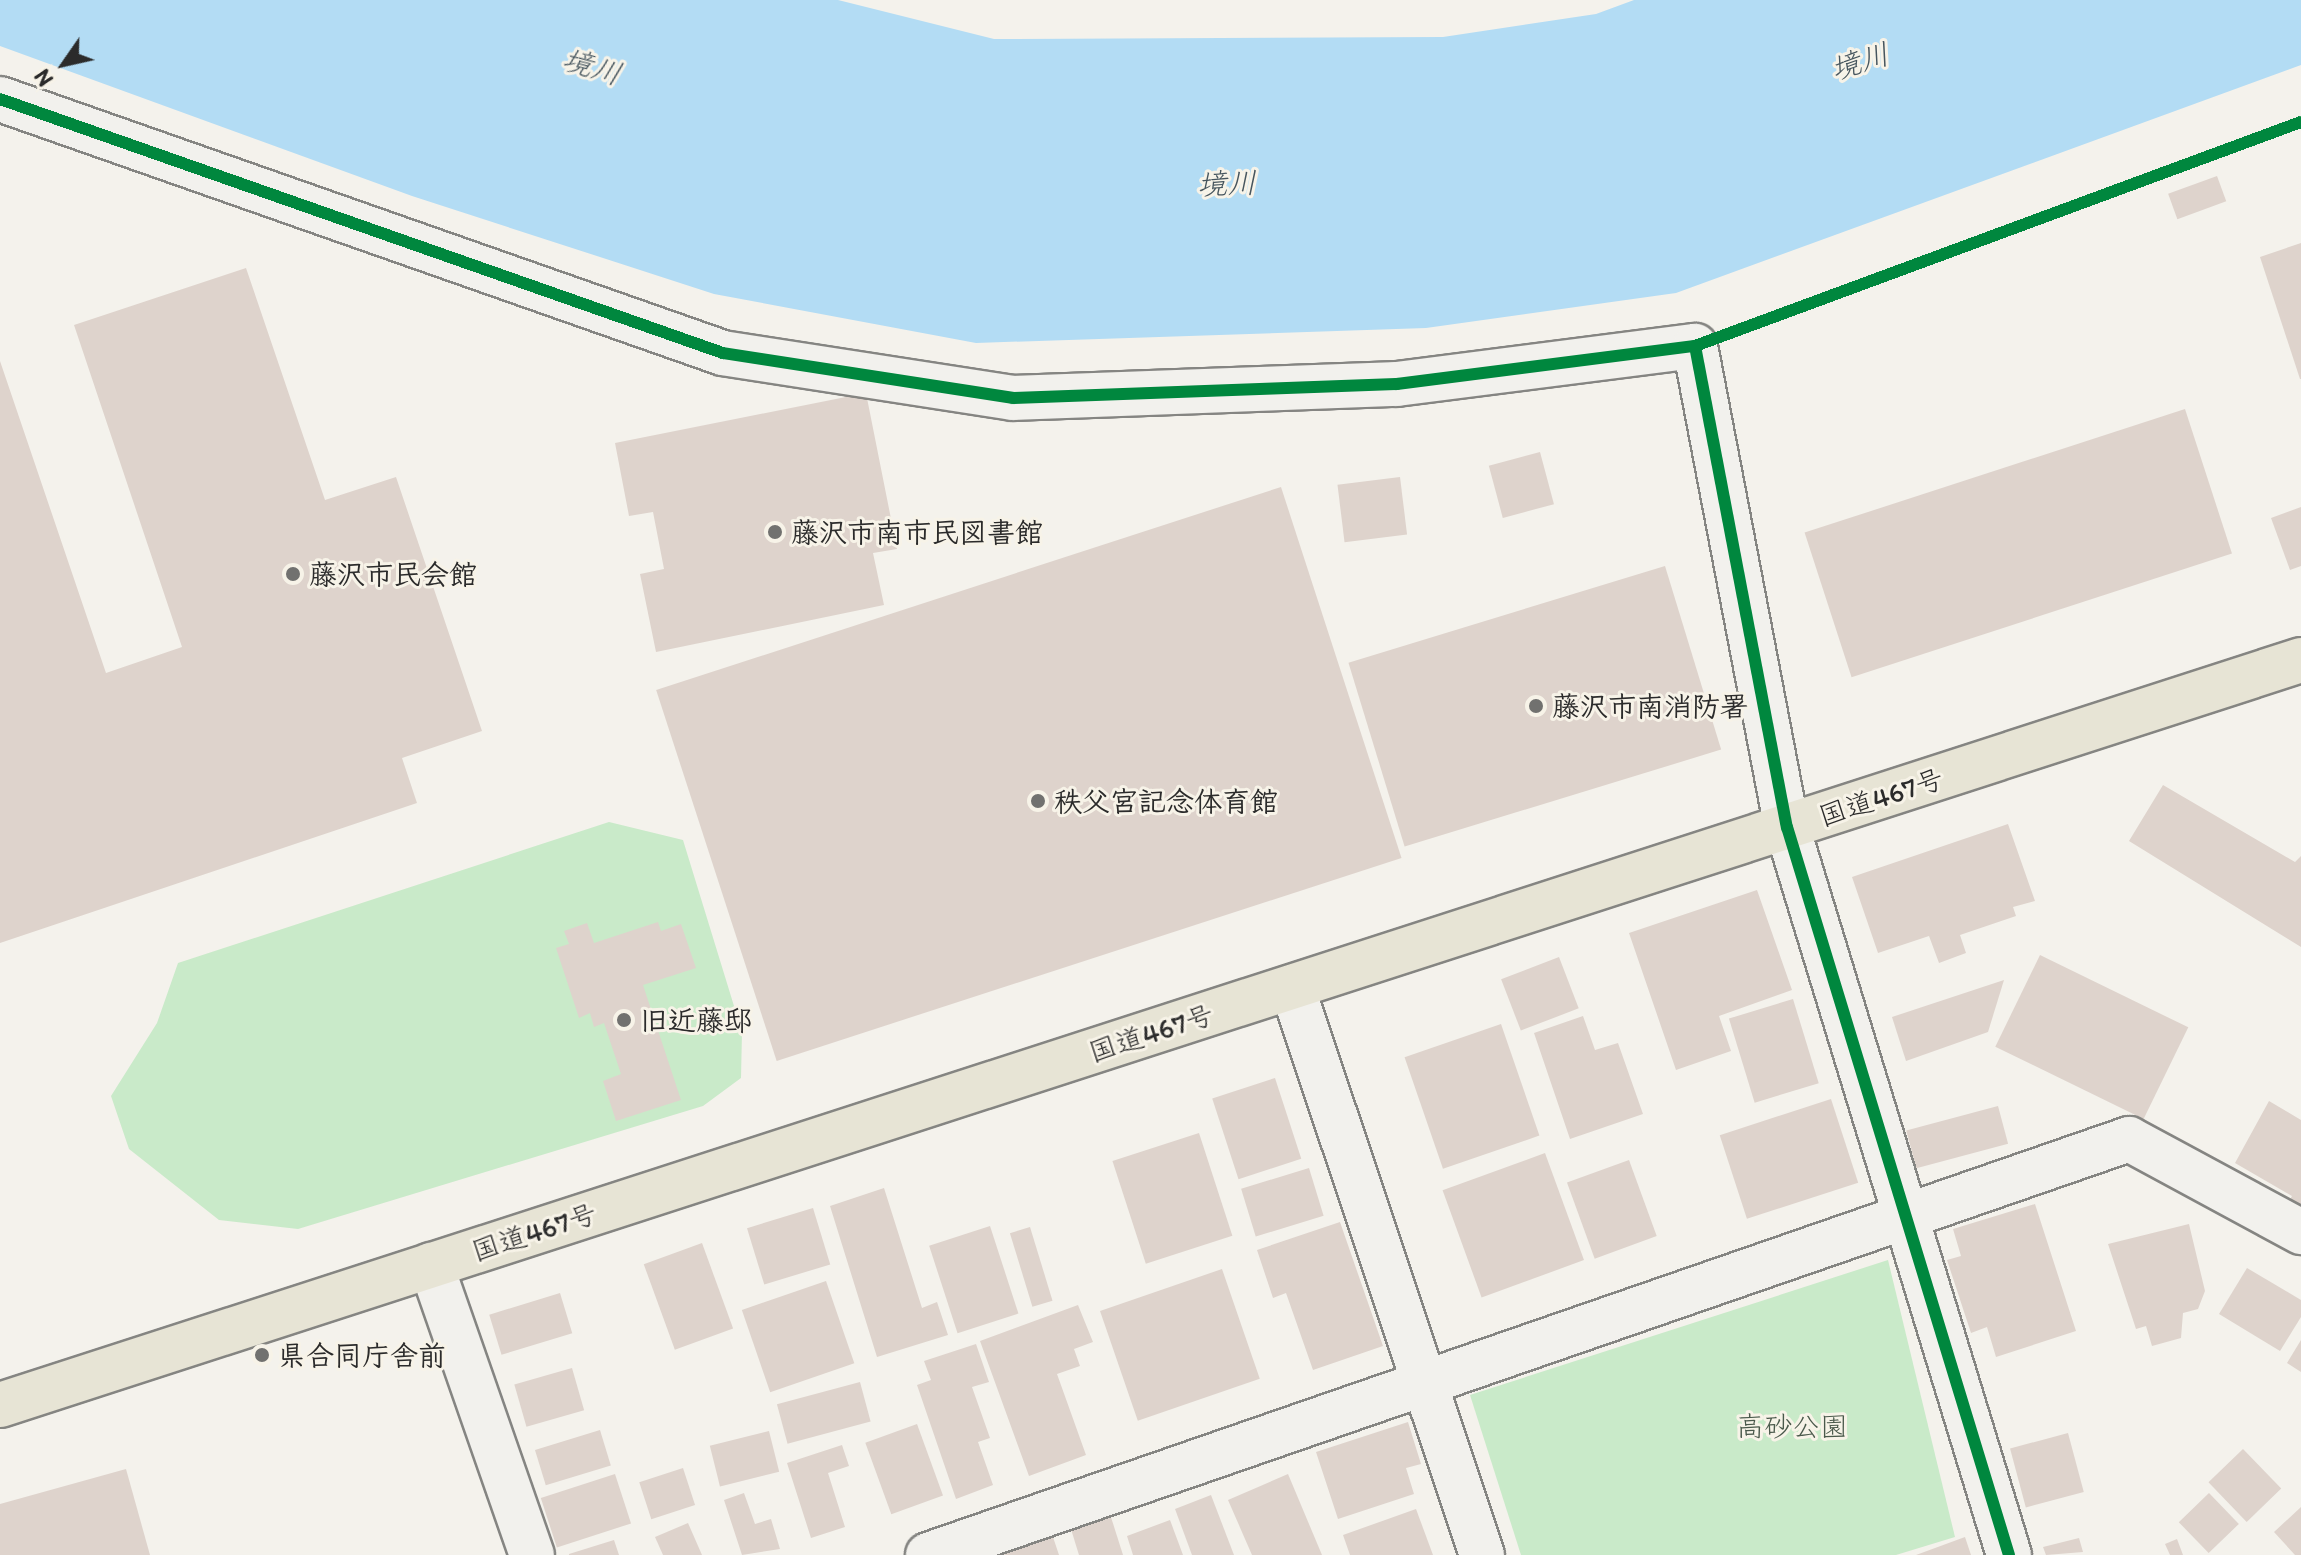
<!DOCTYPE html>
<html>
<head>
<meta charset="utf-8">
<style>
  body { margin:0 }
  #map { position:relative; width:2301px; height:1555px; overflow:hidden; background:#f4f2ec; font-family:Itim,"Klee One",sans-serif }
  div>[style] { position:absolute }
  .green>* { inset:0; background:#c9eac9 }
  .water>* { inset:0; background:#b3dcf4 }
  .building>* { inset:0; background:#ded3cc; transform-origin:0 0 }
  .roads { filter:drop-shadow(2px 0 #858582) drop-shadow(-2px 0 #858582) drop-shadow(0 2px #858582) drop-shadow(0 -2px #858582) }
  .minor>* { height:44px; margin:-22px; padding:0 22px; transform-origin:22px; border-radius:22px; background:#f2f1ed }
  .highway>* { height:44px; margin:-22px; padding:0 22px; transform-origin:22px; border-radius:22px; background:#e7e4d5 }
  .cycleway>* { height:12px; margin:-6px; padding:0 6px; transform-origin:6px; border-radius:6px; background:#00873e }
  .dots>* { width:22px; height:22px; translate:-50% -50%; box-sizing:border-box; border:4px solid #f7f3e8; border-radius:50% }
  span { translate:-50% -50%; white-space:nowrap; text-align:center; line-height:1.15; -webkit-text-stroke:6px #f7f3e8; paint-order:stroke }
  .poi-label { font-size:28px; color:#2b2b2b; font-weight:700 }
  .left { translate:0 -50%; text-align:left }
  .street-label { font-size:28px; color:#2b2b2b }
  .park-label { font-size:28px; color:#4a594b }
  .water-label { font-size:30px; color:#46555e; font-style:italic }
  .north { position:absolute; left:24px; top:24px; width:80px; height:80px; -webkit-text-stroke:6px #f7f3e8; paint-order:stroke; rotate:236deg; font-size:22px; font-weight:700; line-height:32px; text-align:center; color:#2b2b2b }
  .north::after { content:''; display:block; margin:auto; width:28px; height:36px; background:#2b2b2b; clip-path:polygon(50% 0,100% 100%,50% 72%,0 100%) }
</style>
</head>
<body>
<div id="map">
  <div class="green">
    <i style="clip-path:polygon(609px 822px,683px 840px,742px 1032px,741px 1078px,703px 1106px,298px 1229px,219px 1220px,129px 1149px,111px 1096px,157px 1023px,178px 963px)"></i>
    <i style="clip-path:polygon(1888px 1260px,1955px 1537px,1896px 1555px,1521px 1555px,1470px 1395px)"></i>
  </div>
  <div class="water">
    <i style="clip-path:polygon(0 0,838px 0,994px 39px,1443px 37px,1596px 14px,1634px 0,2301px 0,2301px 65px,1676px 293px,1426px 328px,976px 343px,714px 294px,412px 196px,0 46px)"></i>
  </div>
  <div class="building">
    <i style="left:2217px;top:176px;width:27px;height:52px;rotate:70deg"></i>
    <i style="clip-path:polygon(2301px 243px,2301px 379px,2300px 379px,2260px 257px)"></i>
    <i style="clip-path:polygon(246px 268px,325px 500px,396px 477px,482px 731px,402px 758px,417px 803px,0 943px,0 361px,106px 673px,182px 647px,74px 325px)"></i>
    <i style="clip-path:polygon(866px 393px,897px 549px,873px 553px,884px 605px,656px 652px,640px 574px,664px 569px,653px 512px,629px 516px,615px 443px)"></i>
    <i style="left:2185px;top:409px;width:152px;height:400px;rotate:72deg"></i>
    <i style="left:1540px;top:452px;width:54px;height:53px;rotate:75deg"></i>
    <i style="left:1400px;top:477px;width:58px;height:63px;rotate:83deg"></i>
    <i style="left:1281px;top:487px;width:390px;height:657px;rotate:72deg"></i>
    <i style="clip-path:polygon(2301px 507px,2301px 566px,2290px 570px,2271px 518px)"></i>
    <i style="left:1665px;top:566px;width:192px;height:331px;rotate:73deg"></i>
    <i style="clip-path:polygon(2163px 785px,2295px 862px,2301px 856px,2301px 947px,2129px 841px)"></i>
    <i style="clip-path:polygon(2008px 824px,2035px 901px,2013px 907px,2016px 916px,1960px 935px,1966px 953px,1939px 963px,1929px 936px,1878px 953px,1852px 877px)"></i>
    <i style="clip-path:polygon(1757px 890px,1792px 990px,1719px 1016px,1731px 1051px,1676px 1070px,1629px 933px)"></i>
    <i style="clip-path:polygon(658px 922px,661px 931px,681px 924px,696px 968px,643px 985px,681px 1100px,616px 1121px,603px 1081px,621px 1074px,604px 1023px,594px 1027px,590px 1013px,579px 1018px,556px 948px,569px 944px,564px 931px,587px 923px,594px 943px)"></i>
    <i style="left:2040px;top:955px;width:165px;height:102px;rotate:26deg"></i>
    <i style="left:1559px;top:957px;width:55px;height:62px;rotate:69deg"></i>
    <i style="clip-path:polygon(2004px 980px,1988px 1032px,1906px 1061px,1892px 1017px)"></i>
    <i style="left:1793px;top:999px;width:88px;height:67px;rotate:73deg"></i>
    <i style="clip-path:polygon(1583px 1016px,1595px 1050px,1618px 1043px,1643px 1114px,1570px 1139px,1534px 1033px)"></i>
    <i style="left:1501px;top:1024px;width:118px;height:102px;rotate:71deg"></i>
    <i style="left:1275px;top:1078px;width:85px;height:66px;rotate:72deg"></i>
    <i style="left:1831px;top:1099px;width:88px;height:117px;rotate:72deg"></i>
    <i style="clip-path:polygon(2269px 1101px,2301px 1120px,2301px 1212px,2287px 1205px,2292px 1196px,2235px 1163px)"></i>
    <i style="left:1998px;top:1106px;width:39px;height:95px;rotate:75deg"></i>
    <i style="left:1199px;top:1133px;width:108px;height:91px;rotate:72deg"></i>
    <i style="left:1545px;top:1153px;width:114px;height:109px;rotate:70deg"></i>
    <i style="left:1629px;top:1160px;width:81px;height:66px;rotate:70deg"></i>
    <i style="left:1309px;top:1168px;width:50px;height:71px;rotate:73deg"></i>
    <i style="clip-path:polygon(884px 1188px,922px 1308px,937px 1302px,948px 1335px,877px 1357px,830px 1206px)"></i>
    <i style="clip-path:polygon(2035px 1204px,2076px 1331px,1996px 1357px,1987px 1327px,1971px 1333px,1947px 1260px,1961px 1256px,1953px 1229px)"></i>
    <i style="left:813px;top:1208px;width:59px;height:69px;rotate:73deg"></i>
    <i style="clip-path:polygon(1340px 1222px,1383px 1346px,1313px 1370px,1286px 1293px,1273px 1298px,1257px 1250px)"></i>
    <i style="clip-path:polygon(2189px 1224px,2205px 1291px,2198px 1309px,2183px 1313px,2181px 1338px,2152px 1346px,2146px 1326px,2136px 1329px,2108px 1244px)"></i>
    <i style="left:990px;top:1226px;width:92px;height:64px;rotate:72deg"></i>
    <i style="left:1030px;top:1227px;width:77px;height:21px;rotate:73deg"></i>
    <i style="left:702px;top:1243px;width:91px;height:62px;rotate:70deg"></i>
    <i style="clip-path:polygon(2247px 1268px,2301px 1300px,2301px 1317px,2280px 1351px,2219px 1314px)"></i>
    <i style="left:1222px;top:1269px;width:116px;height:129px;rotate:71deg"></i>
    <i style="left:826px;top:1281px;width:87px;height:89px;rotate:71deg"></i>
    <i style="left:560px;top:1293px;width:42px;height:74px;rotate:73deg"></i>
    <i style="clip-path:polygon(1078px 1305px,1093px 1342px,1074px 1349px,1080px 1366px,1057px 1374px,1086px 1455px,1029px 1476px,980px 1341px)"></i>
    <i style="clip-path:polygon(2301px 1340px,2301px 1372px,2287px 1363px)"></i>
    <i style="clip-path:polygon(976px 1344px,989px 1382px,972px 1387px,990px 1438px,978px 1442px,993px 1485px,956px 1499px,917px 1385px,931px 1380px,924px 1361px)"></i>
    <i style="left:572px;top:1368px;width:44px;height:60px;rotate:74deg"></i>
    <i style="left:860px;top:1382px;width:41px;height:86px;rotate:75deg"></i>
    <i style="clip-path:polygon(1408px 1422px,1421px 1464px,1406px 1468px,1414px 1494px,1338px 1519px,1316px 1452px)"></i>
    <i style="left:917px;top:1424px;width:76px;height:55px;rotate:70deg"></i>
    <i style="left:600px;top:1430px;width:37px;height:68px;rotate:73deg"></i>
    <i style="left:769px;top:1431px;width:42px;height:61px;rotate:76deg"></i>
    <i style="left:2068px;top:1433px;width:61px;height:60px;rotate:75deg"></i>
    <i style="clip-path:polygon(842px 1445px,849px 1466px,828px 1473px,845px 1527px,811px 1538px,787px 1463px)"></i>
    <i style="left:2243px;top:1449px;width:55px;height:48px;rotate:46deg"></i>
    <i style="left:683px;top:1468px;width:39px;height:46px;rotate:72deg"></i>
    <i style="clip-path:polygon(126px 1469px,150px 1555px,0 1555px,0 1504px)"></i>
    <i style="left:615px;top:1474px;width:52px;height:78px;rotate:72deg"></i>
    <i style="clip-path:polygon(1288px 1474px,1322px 1555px,1252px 1555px,1228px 1500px)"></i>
    <i style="clip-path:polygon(744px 1493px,755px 1524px,771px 1519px,780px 1549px,742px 1555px,724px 1500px)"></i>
    <i style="left:2209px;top:1493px;width:43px;height:42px;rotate:46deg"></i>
    <i style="clip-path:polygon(1211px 1495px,1234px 1555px,1192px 1555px,1175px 1509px)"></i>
    <i style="clip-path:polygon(2301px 1507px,2301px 1555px,2295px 1555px,2274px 1532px)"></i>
    <i style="clip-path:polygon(1416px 1509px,1433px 1555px,1350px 1555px,1343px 1535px)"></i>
    <i style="clip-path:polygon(1110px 1514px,1123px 1555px,1079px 1555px,1070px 1526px)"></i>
    <i style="clip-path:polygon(1170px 1520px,1183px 1555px,1133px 1555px,1127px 1536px)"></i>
    <i style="clip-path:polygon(688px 1523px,702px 1555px,663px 1555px,655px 1537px)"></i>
    <i style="clip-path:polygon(1053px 1537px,1059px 1555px,1002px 1555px)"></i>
    <i style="clip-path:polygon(1965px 1537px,1971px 1555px,1916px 1555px)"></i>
    <i style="clip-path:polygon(2079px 1538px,2083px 1552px,2046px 1555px,2043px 1547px)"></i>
    <i style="clip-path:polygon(2177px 1539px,2183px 1555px,2170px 1555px,2165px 1544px)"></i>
    <i style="clip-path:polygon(614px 1540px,619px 1555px,569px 1555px,569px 1554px)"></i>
  </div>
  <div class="roads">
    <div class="minor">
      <i style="left:0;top:99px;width:766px;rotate:19.36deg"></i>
      <i style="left:723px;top:353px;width:293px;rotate:8.8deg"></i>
      <i style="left:1013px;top:398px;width:384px;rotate:-2.1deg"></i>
      <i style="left:1397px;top:384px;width:300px;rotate:-7.3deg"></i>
      <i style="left:1695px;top:346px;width:490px;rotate:79.2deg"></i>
      <i style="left:1787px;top:827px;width:761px;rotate:73.04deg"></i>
      <i style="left:1292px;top:987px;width:599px;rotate:71.5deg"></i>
      <i style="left:431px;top:1265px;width:307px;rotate:70.8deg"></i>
      <i style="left:928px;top:1555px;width:1271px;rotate:-19.1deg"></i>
      <i style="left:2129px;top:1139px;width:196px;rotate:28.4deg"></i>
    </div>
    <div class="highway">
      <i style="left:0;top:1405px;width:2419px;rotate:-17.94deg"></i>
    </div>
  </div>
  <div class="cycleway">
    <i style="left:0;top:99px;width:766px;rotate:19.36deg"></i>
    <i style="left:723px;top:353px;width:293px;rotate:8.8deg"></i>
    <i style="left:1013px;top:398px;width:384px;rotate:-2.1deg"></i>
    <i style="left:1397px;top:384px;width:300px;rotate:-7.3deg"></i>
    <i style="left:1695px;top:346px;width:646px;rotate:-20.29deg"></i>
    <i style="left:1695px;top:346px;width:490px;rotate:79.2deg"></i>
    <i style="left:1787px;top:827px;width:761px;rotate:73.04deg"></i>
  </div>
  <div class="dots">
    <i style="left:775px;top:532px;background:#71716f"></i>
    <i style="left:293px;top:574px;background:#71716f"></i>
    <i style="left:1536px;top:706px;background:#71716f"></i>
    <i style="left:1038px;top:801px;background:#71716f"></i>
    <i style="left:624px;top:1020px;background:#71716f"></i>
    <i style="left:262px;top:1355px;background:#71716f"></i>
  </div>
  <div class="poi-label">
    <span class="left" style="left:791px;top:532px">藤沢市南市民図書館</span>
    <span class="left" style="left:309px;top:574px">藤沢市民会館</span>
    <span class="left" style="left:1552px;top:706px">藤沢市南消防署</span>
    <span class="left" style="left:1054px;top:801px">秩父宮記念体育館</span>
    <span class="left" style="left:640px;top:1020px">旧近藤邸</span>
    <span class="left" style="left:278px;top:1355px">県合同庁舎前</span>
  </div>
  <div class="street-label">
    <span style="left:1881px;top:797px;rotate:-18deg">国道467号</span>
    <span style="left:1151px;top:1033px;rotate:-18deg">国道467号</span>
    <span style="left:534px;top:1232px;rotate:-18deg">国道467号</span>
  </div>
  <div class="park-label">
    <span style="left:1792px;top:1426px">高砂公園</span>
  </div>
  <div class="water-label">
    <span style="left:1860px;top:62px;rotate:-17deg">境川</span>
    <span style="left:592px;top:67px;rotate:17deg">境川</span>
    <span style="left:1227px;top:184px;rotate:-2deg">境川</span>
  </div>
  <div class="north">N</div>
</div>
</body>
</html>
